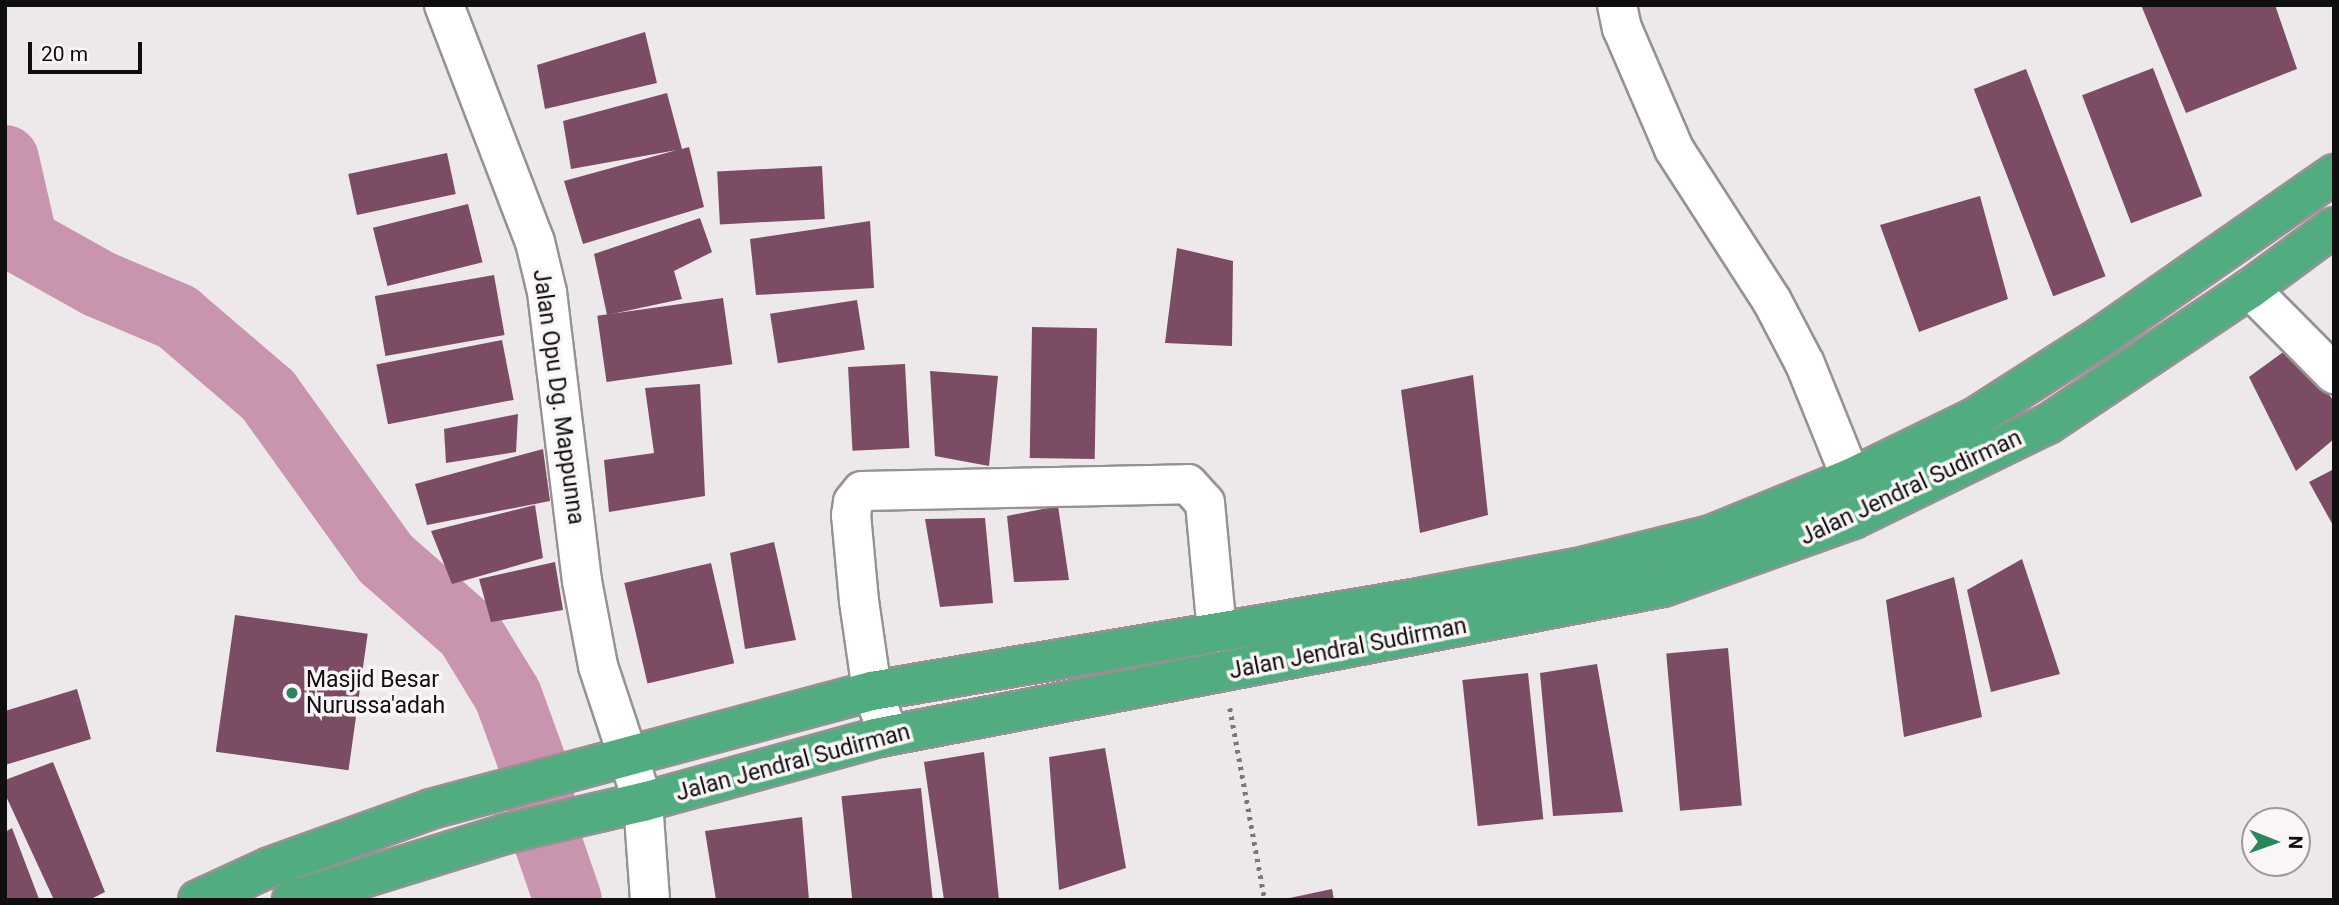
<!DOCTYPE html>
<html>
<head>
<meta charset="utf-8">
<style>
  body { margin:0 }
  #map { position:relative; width:2339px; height:905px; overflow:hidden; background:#ede8ea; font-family:Roboto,sans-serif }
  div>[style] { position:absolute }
  .river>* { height:68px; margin:-34px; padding:0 34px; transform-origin:34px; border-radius:34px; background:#c994ad }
  .building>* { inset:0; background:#7c4c64; transform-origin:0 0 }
  .path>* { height:4.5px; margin-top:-2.25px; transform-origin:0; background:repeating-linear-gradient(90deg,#7c787a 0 3.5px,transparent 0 8.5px) }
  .roads { filter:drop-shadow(2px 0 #969294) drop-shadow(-2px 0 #969294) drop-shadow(0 2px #969294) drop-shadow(0 -2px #969294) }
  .minor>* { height:38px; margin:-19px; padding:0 19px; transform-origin:19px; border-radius:19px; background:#fff }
  .highway>* { height:38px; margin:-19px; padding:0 19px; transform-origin:19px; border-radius:19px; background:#51ad7f }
  .dots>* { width:19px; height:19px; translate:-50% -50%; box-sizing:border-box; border:4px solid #faf5f7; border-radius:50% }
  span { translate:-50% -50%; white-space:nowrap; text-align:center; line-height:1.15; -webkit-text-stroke:7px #faf5f7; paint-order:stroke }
  .street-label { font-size:23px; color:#100e0f }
  .poi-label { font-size:23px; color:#100e0f }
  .left { translate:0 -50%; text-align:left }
  .frame { position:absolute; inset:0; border:7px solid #100e0f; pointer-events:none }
  .north { position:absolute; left:2241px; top:807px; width:70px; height:70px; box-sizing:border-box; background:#faf5f7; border:2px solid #9c999a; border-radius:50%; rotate:91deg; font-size:19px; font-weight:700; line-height:28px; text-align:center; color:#100e0f }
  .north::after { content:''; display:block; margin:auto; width:24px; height:32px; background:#2b865c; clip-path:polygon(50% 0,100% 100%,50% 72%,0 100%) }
  .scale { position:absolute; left:28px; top:42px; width:114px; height:32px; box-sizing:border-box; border:4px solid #100e0f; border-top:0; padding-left:9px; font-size:21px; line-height:24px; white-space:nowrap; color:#100e0f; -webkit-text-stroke:5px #faf5f7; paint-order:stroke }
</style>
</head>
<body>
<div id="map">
  <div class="river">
    <i style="left:5px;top:159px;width:85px;rotate:77.1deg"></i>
    <i style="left:24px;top:242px;width:86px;rotate:29.2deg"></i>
    <i style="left:99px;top:284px;width:85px;rotate:22.9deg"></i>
    <i style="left:177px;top:317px;width:120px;rotate:40.6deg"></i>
    <i style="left:268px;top:395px;width:202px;rotate:54.3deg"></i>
    <i style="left:386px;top:559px;width:111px;rotate:41.3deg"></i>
    <i style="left:469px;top:632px;width:75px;rotate:58.6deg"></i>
    <i style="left:508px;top:696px;width:90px;rotate:70deg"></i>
    <i style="left:539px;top:781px;width:47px;rotate:85.1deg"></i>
    <i style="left:543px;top:828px;width:76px;rotate:70.9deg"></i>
  </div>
  <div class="building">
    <i style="clip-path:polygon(2141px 5px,2275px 5px,2297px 69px,2186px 113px)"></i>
    <i style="clip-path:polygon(645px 32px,657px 83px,545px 109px,537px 65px)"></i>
    <i style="left:2153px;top:68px;width:137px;height:76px;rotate:69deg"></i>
    <i style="left:2026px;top:69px;width:222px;height:56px;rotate:69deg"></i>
    <i style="clip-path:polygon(667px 93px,682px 149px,689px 147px,704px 207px,583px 244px,564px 181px,677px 150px,571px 169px,563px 121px)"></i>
    <i style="left:447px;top:153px;width:42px;height:101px;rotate:78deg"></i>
    <i style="left:822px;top:166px;width:53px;height:105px;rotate:87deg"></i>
    <i style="clip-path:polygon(1980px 196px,2008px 299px,1919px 332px,1880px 225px)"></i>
    <i style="left:468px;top:204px;width:60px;height:98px;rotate:76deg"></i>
    <i style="clip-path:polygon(700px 218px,712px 252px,674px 271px,682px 299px,607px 315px,594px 254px)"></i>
    <i style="clip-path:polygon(870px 221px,874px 288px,756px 295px,750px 239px)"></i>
    <i style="clip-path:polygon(1177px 248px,1233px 261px,1232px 346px,1165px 343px)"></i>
    <i style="left:494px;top:275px;width:61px;height:121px;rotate:80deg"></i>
    <i style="left:723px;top:298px;width:67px;height:127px;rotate:82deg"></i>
    <i style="left:857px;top:300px;width:50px;height:88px;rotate:81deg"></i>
    <i style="left:1032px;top:327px;width:65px;height:131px;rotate:1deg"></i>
    <i style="left:502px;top:340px;width:61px;height:128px;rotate:79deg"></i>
    <i style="clip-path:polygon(2290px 347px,2334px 401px,2334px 439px,2296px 471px,2249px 377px)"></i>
    <i style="left:905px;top:364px;width:84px;height:57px;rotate:87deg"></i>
    <i style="clip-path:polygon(930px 371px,998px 376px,989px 466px,935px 456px)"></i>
    <i style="clip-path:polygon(1473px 375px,1488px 515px,1420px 533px,1401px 390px)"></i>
    <i style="clip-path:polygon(700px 384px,705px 496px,609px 512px,604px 460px,654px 453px,645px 388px)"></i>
    <i style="clip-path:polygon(518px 414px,516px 452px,446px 463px,444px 429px)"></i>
    <i style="clip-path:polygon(543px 449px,550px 501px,427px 525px,415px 484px)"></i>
    <i style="clip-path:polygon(2334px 469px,2334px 527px,2309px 482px)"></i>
    <i style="clip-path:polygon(535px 505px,543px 558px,452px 584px,431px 531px)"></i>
    <i style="clip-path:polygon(1058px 506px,1069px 580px,1014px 582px,1007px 516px)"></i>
    <i style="clip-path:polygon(985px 518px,993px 603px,940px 607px,925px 519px)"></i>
    <i style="clip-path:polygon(774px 542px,796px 640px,745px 649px,730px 553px)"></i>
    <i style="clip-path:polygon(2022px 559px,2060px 674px,1991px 692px,1967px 590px)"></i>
    <i style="clip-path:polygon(555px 562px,563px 610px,491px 622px,479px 579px)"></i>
    <i style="left:711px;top:563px;width:103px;height:89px;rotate:77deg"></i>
    <i style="clip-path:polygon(1954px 577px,1982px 717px,1904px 737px,1886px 600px)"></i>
    <i style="left:235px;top:615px;width:134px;height:138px;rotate:8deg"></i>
    <i style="left:1728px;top:648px;width:158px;height:62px;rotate:85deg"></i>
    <i style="clip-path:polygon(1597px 664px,1623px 812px,1553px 816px,1540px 673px)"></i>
    <i style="left:1528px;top:673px;width:147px;height:66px;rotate:84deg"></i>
    <i style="clip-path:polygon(77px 689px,91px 739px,5px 765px,5px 711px)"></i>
    <i style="clip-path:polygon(1105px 748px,1126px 868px,1059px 890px,1049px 757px)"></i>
    <i style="clip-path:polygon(984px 752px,999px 900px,944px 900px,924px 762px)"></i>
    <i style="clip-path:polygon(53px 762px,105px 892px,89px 900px,54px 900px,5px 794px,5px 780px)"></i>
    <i style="left:921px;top:788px;width:113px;height:80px;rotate:84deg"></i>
    <i style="clip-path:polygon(802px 817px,809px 900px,716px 900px,705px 831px)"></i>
    <i style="clip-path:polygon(12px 828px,39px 899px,37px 900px,5px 900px,5px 832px)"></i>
    <i style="clip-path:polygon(1332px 889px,1334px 900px,1285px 900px,1285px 899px)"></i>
  </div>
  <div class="path">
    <i style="left:1230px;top:708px;width:195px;rotate:79.7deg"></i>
  </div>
  <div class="roads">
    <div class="minor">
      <i style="left:444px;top:5px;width:254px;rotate:69deg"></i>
      <i style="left:535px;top:242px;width:51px;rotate:76.5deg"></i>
      <i style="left:547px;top:292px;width:291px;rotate:83.1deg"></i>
      <i style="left:582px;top:581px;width:86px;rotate:79.3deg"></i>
      <i style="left:598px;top:666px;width:143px;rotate:71.7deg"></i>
      <i style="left:643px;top:802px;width:98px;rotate:85.9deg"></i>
      <i style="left:1617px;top:5px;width:24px;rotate:78deg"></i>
      <i style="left:1622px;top:28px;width:132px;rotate:66.7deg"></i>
      <i style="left:1674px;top:149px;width:181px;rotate:57.2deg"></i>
      <i style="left:1772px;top:301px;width:71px;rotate:62.4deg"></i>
      <i style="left:1805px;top:364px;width:123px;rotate:68deg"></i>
      <i style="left:2250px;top:289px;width:120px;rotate:45.3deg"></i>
      <i style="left:889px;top:735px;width:47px;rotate:-111.1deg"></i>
      <i style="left:872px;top:691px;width:91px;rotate:-98.2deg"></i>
      <i style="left:859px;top:601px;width:86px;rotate:-95.3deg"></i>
      <i style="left:851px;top:515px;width:13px;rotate:-81deg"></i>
      <i style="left:853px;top:502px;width:14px;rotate:-51deg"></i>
      <i style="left:862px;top:491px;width:326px;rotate:-1.2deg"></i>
      <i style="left:1188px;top:484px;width:25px;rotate:48deg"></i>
      <i style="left:1205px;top:503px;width:130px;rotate:84.7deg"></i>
    </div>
    <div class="highway">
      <i style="left:198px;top:900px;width:79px;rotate:-24.6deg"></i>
      <i style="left:270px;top:867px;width:171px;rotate:-19.8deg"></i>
      <i style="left:431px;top:809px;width:457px;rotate:-15deg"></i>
      <i style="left:872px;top:691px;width:560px;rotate:-9.66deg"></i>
      <i style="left:1424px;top:597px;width:165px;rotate:-10.8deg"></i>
      <i style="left:1586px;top:566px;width:129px;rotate:-13.9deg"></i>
      <i style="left:1711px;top:535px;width:151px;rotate:-22.2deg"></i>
      <i style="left:1851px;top:478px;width:139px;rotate:-26deg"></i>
      <i style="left:1976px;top:417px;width:150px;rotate:-32.7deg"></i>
      <i style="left:2102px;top:336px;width:283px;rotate:-34.9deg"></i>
      <i style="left:292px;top:900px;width:223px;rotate:-17.2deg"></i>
      <i style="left:505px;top:834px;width:142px;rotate:-13.1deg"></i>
      <i style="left:643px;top:802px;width:241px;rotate:-15.4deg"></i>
      <i style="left:875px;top:738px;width:802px;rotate:-10.85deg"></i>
      <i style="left:1663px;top:587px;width:202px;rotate:-19.7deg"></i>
      <i style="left:1853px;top:519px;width:217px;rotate:-26deg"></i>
      <i style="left:2048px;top:424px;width:243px;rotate:-33.8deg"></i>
      <i style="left:2250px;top:289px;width:104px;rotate:-36.4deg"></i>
    </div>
  </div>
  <div class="dots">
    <i style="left:292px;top:693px;background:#2b865c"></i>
  </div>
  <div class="street-label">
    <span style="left:558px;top:397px;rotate:82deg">Jalan Opu Dg. Mappunna</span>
    <span style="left:1911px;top:488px;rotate:-25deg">Jalan Jendral Sudirman</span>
    <span style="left:1348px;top:649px;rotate:-11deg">Jalan Jendral Sudirman</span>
    <span style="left:793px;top:763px;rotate:-15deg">Jalan Jendral Sudirman</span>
  </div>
  <div class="poi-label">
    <span class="left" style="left:306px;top:693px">Masjid Besar<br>Nurussa'adah</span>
  </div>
  <div class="frame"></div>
  <div class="north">N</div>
  <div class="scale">20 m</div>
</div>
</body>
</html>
